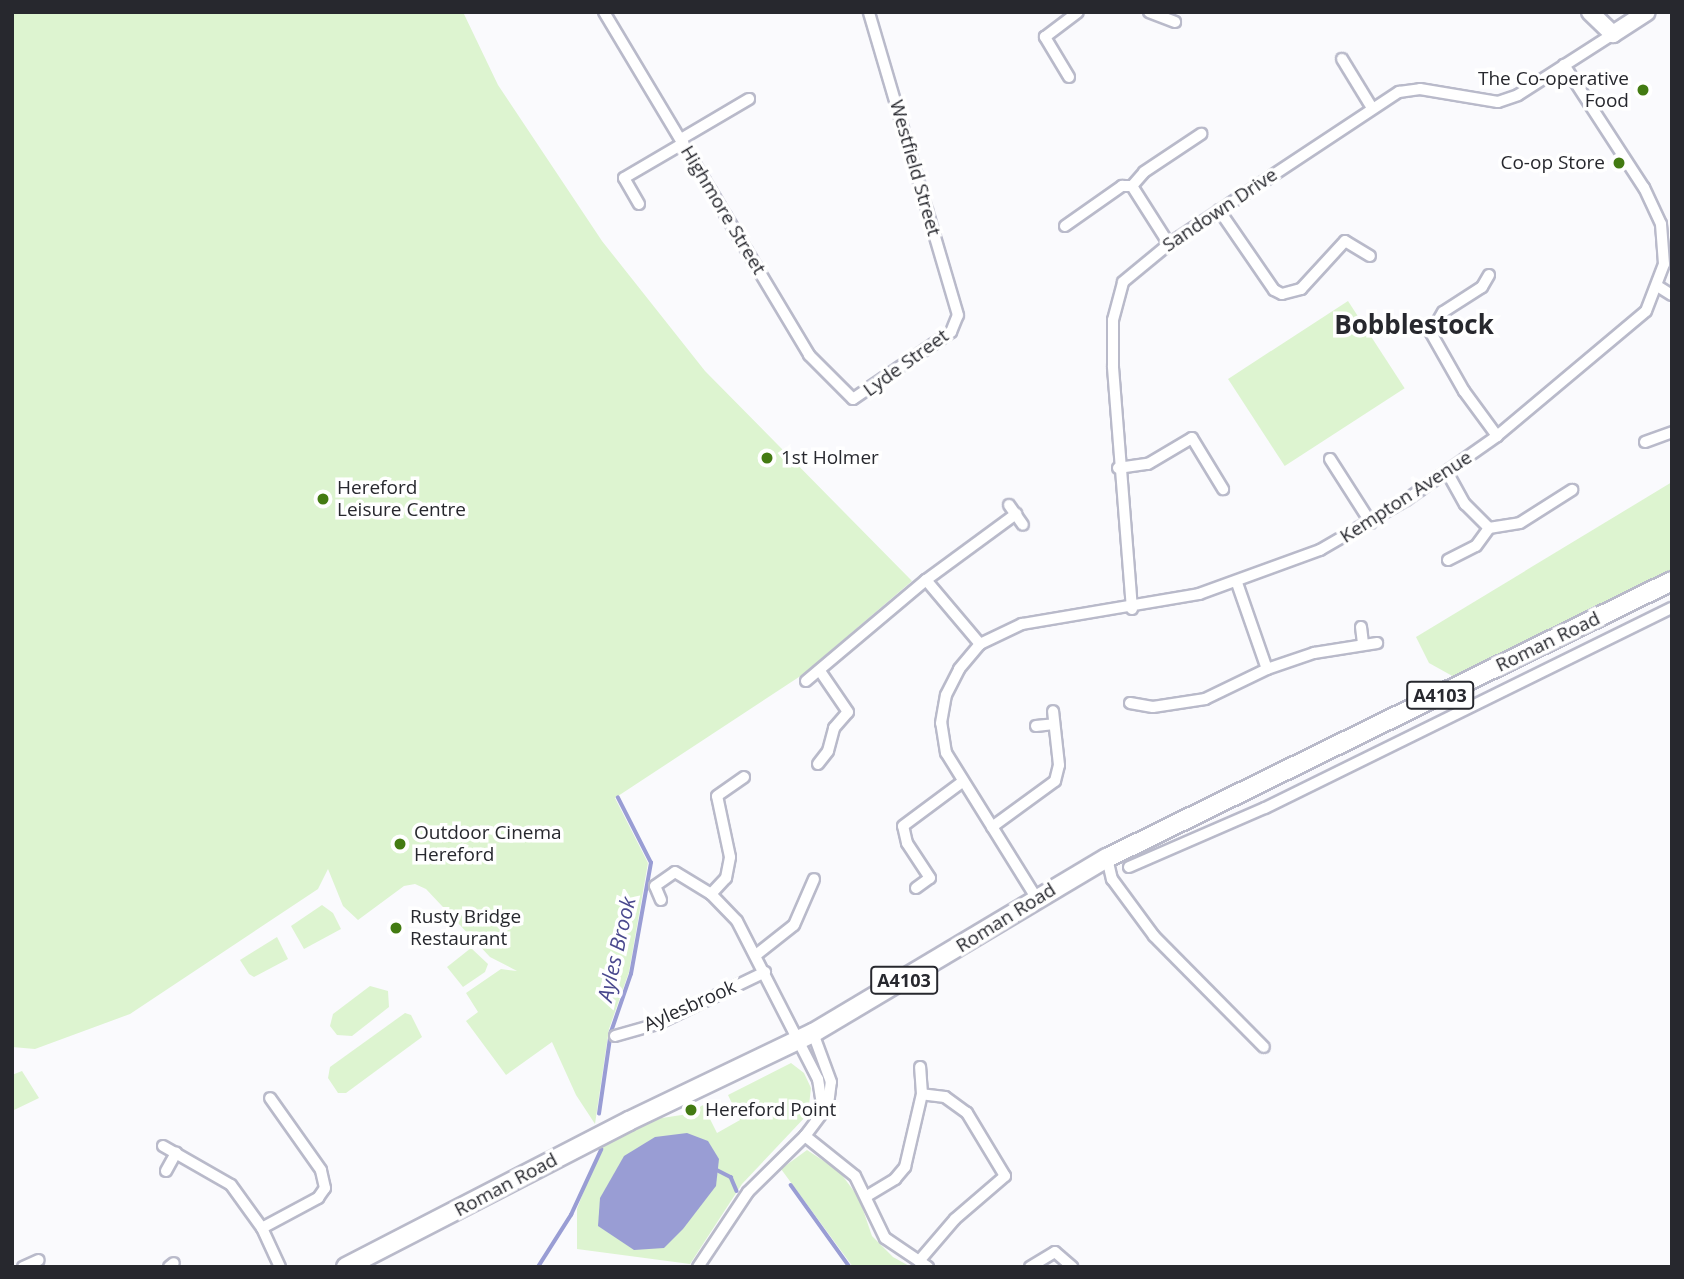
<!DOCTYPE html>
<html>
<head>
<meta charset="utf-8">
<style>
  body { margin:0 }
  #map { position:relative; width:1684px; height:1279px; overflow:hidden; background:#fafafd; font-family:"Open Sans",sans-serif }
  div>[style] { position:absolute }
  .green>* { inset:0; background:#ddf4d0; transform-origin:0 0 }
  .water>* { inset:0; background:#999dd4 }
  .stream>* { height:3.5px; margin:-1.75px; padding:0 1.75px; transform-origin:1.75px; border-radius:1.75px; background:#999dd4 }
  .roads { filter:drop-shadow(2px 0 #b9baca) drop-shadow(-2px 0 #b9baca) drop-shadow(0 2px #b9baca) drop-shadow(0 -2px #b9baca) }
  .street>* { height:10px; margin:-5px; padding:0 5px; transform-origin:5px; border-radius:5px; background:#fff }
  .secondary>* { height:16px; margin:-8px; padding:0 8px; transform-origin:8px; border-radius:8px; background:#fff }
  .primary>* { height:18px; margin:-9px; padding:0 9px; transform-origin:9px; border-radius:9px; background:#fff }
  .dots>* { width:19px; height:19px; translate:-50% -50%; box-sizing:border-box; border:4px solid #fff; border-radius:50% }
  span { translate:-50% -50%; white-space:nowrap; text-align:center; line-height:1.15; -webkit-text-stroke:7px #fff; paint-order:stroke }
  .shield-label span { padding:2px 5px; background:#fff; border:2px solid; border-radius:5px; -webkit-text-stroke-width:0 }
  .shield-label { font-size:18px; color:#27282e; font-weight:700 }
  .poi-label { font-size:19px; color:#27282e }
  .right { translate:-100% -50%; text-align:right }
  .left { translate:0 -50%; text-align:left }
  .street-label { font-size:19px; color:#27282e }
  .water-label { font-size:21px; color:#4a498e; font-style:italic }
  .district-label { font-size:26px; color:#27282e; font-weight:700 }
  .frame { position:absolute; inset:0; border:14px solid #27282e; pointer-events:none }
</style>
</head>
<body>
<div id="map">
  <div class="green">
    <i style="clip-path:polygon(12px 12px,463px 12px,498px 85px,602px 241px,705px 371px,912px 581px,802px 675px,615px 798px,648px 863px,629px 972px,609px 1029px,595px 1124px,576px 1095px,552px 1042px,506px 1075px,466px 1021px,478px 1012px,466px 993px,501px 969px,517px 971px,490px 957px,426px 889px,415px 884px,404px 886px,358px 920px,343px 906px,328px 869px,318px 889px,130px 1014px,35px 1049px,12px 1047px)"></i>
    <i style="left:1348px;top:301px;width:104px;height:143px;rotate:57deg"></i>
    <i style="clip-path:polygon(1672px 482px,1672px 569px,1456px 678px,1429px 663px,1416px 637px)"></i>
    <i style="clip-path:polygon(322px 905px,333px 913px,341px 929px,304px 949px,291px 926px)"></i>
    <i style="clip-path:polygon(277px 937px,288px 959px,254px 977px,249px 974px,240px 960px)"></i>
    <i style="clip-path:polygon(471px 948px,488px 964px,485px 972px,463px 987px,447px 967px)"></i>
    <i style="clip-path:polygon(370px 986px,388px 991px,389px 1007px,352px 1036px,337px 1035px,330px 1026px,333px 1014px)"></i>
    <i style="clip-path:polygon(405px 1013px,411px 1015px,422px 1037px,346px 1093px,338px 1093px,328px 1078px,330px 1067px)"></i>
    <i style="clip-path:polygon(791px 1063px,804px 1073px,811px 1088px,808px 1114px,742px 1184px,690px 1264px,577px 1249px,577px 1209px,601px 1145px,649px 1120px,688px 1114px,703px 1105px,717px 1133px,740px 1120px,728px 1095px)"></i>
    <i style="clip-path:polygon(22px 1071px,39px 1098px,12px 1111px,12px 1075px)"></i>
    <i style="clip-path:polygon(807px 1150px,839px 1171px,859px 1198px,872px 1236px,893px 1257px,911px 1267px,853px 1267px,781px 1169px)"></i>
  </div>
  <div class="water">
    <i style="clip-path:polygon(687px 1133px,708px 1141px,719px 1159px,716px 1186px,683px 1229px,664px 1248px,634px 1250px,598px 1226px,600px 1198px,624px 1156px,655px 1137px)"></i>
  </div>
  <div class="stream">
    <i style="left:599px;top:1114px;width:83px;rotate:-81.7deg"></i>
    <i style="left:611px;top:1032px;width:61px;rotate:-71deg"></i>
    <i style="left:631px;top:974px;width:113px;rotate:-79.8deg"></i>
    <i style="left:651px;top:863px;width:73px;rotate:-116.9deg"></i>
    <i style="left:717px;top:1170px;width:16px;rotate:27deg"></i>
    <i style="left:731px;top:1177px;width:15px;rotate:67deg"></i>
    <i style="left:791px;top:1185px;width:101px;rotate:54.3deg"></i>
    <i style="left:538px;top:1267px;width:62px;rotate:-57.6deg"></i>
    <i style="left:571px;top:1215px;width:72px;rotate:-65.2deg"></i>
  </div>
  <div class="roads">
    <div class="street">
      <i style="left:604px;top:12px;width:400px;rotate:59.1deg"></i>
      <i style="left:809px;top:355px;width:62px;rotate:45deg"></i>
      <i style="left:853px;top:399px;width:119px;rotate:-34.4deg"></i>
      <i style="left:951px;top:332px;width:18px;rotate:-68deg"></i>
      <i style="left:958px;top:315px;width:316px;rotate:-106.4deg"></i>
      <i style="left:1149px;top:12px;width:28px;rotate:21deg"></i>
      <i style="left:1342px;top:59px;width:57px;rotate:58.5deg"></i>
      <i style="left:1069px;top:77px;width:47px;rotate:-121deg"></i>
      <i style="left:1045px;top:37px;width:41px;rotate:-37.1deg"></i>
      <i style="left:681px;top:139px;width:79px;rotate:-30.5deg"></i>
      <i style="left:1132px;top:186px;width:69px;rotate:57.5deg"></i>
      <i style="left:639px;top:204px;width:30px;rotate:-120deg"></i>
      <i style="left:624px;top:178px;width:69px;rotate:-30.3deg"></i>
      <i style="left:1219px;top:210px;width:97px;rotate:55.5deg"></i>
      <i style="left:1274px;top:290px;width:9px;rotate:27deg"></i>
      <i style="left:1282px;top:294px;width:20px;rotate:-15deg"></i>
      <i style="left:1301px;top:289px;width:65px;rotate:-47.5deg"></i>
      <i style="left:1345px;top:241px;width:29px;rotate:31deg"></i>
      <i style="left:1065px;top:226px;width:70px;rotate:-35.1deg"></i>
      <i style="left:1122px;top:186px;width:10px"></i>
      <i style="left:1132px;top:186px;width:18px;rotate:-49deg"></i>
      <i style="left:1144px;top:172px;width:69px;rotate:-33.7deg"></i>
      <i style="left:1489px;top:275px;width:14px;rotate:120deg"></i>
      <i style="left:1482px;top:287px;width:46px;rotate:147.3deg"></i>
      <i style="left:1443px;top:312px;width:24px;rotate:120deg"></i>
      <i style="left:1431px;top:333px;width:67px;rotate:60.4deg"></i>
      <i style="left:1464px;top:391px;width:56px;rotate:53.7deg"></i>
      <i style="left:1659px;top:287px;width:15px;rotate:32deg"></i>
      <i style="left:1645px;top:442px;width:29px;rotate:-20deg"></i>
      <i style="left:1330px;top:459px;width:76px;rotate:57.4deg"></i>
      <i style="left:1118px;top:468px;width:30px;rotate:-8deg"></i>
      <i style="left:1148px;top:464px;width:51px;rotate:-30.6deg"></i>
      <i style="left:1192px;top:438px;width:60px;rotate:58.7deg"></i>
      <i style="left:1447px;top:472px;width:37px;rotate:61deg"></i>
      <i style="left:1465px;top:504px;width:34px;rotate:45deg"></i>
      <i style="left:1489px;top:528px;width:31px;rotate:-9deg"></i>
      <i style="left:1520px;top:523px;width:62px;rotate:-32.4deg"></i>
      <i style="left:1009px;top:505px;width:24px;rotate:55deg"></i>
      <i style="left:1448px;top:560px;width:31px;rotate:-27deg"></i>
      <i style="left:1476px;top:546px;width:22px;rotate:-54deg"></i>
      <i style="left:926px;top:580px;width:84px;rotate:49.8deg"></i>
      <i style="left:1237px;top:583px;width:91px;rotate:70.8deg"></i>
      <i style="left:1267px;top:669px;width:50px;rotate:-18.8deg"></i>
      <i style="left:1314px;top:653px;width:64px;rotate:-9deg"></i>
      <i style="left:1132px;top:609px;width:244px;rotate:-94.5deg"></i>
      <i style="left:1113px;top:366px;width:46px;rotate:-90deg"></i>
      <i style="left:1113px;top:320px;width:39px;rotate:-75deg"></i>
      <i style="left:1123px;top:282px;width:60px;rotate:-39.6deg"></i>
      <i style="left:1169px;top:244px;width:276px;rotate:-33.5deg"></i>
      <i style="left:1399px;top:92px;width:21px;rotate:-8deg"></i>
      <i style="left:1420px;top:89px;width:79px;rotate:9.5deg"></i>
      <i style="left:1498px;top:102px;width:21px;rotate:-19deg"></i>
      <i style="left:1518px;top:95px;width:113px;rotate:-32.7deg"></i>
      <i style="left:1361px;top:627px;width:17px;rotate:83deg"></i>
      <i style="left:806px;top:681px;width:157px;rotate:-40.1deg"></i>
      <i style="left:926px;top:580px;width:112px;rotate:-36.3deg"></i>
      <i style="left:1130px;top:703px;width:23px;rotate:10deg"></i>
      <i style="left:1153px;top:707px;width:53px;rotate:-8.7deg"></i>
      <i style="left:1205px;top:699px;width:69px;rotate:-25.8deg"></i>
      <i style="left:1036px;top:726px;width:18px;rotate:-6deg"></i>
      <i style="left:818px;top:764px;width:16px;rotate:-52deg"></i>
      <i style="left:828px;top:751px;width:24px;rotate:-75deg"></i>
      <i style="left:834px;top:728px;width:21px;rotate:-49deg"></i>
      <i style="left:848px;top:712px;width:50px;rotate:-124.3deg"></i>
      <i style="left:992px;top:827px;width:78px;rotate:-36.1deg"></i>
      <i style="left:1055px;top:781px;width:16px;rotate:-76deg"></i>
      <i style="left:1059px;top:765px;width:54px;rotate:-96.3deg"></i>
      <i style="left:1107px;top:858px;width:22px;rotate:77deg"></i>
      <i style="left:1112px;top:879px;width:71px;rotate:53.6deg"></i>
      <i style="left:1154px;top:936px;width:156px;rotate:45.3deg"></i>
      <i style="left:1129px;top:867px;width:148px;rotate:-23.5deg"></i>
      <i style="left:1265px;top:808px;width:453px;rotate:-26.2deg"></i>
      <i style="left:916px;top:888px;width:17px;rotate:-36deg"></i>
      <i style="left:930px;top:878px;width:42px;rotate:-123.3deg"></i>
      <i style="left:907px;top:843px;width:17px;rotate:-103deg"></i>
      <i style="left:903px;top:826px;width:72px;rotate:-36.6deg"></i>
      <i style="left:711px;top:894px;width:22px;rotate:-47deg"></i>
      <i style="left:726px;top:878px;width:21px;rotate:-79deg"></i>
      <i style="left:730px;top:857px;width:62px;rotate:-102deg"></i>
      <i style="left:717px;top:796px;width:33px;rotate:-35deg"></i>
      <i style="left:1037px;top:899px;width:172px;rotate:-121.9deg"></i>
      <i style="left:946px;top:753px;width:30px;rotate:-99deg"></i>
      <i style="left:941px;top:723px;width:28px;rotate:-80deg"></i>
      <i style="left:946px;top:695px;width:29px;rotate:-63deg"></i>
      <i style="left:959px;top:669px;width:33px;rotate:-50deg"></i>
      <i style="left:980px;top:644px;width:47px;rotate:-25.5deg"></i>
      <i style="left:1022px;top:624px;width:180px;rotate:-9.6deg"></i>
      <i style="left:1199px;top:594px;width:129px;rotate:-20deg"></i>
      <i style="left:1320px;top:550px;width:99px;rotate:-30.2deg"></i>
      <i style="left:1406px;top:500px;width:111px;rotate:-35.1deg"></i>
      <i style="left:1497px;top:436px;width:194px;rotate:-40deg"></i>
      <i style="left:1646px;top:311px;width:50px;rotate:-69deg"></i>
      <i style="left:1664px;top:264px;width:40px;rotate:-94.3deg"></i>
      <i style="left:1661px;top:224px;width:40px;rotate:-115deg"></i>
      <i style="left:1644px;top:188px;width:147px;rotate:-123deg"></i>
      <i style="left:661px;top:900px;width:15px;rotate:-113deg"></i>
      <i style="left:655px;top:886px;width:24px;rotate:-35deg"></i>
      <i style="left:675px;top:872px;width:42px;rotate:31.4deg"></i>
      <i style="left:711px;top:894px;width:37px;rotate:46deg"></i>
      <i style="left:737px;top:921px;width:178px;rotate:62.9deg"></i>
      <i style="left:818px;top:1079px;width:32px;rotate:81deg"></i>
      <i style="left:756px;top:955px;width:48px;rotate:-38.3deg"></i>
      <i style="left:794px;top:925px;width:50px;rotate:-66.5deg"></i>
      <i style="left:615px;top:1036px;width:44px;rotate:-15.9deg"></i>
      <i style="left:657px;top:1024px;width:120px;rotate:-25.7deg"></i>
      <i style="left:805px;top:1136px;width:64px;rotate:38.7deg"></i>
      <i style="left:855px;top:1176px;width:69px;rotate:64.2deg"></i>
      <i style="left:885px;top:1238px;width:52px;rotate:34deg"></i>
      <i style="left:163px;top:1146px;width:78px;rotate:29.8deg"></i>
      <i style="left:231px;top:1185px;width:53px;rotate:54.2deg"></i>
      <i style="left:262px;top:1228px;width:43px;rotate:65.2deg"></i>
      <i style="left:166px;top:1171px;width:21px;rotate:-61deg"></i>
      <i style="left:867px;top:1196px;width:33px;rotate:-31deg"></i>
      <i style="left:895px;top:1179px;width:16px;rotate:-50deg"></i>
      <i style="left:905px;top:1167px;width:75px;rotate:-76.9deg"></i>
      <i style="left:922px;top:1094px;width:27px;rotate:-94deg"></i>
      <i style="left:262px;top:1228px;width:64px;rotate:-28.2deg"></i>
      <i style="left:318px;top:1198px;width:12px;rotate:-55deg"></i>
      <i style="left:325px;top:1188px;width:18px;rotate:-103deg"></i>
      <i style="left:321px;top:1170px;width:88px;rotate:-125.3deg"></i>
      <i style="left:919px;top:1261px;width:55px;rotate:-49.4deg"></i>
      <i style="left:955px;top:1219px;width:66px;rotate:-40.7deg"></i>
      <i style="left:1005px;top:1176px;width:74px;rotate:-121.1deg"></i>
      <i style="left:967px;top:1113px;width:27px;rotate:-144deg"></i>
      <i style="left:945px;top:1097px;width:23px;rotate:-173deg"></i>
      <i style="left:23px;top:1267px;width:17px;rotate:-24deg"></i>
      <i style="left:169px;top:1267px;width:6px;rotate:-39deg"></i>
      <i style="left:698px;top:1267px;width:90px;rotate:-56.3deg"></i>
      <i style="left:748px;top:1192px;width:80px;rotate:-44.5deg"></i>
      <i style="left:805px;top:1136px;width:39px;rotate:-53deg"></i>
      <i style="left:828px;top:1105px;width:23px;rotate:-83deg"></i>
      <i style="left:831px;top:1082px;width:52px;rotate:-110.2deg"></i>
      <i style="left:1030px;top:1267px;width:29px;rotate:-31deg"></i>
      <i style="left:1055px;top:1252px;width:23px;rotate:41deg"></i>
    </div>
    <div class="secondary">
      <i style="left:1590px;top:12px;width:32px;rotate:44deg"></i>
      <i style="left:1613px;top:34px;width:40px;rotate:-32.9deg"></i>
    </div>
    <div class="primary">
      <i style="left:346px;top:1267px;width:318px;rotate:-27.3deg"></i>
      <i style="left:629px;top:1121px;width:204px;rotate:-25.6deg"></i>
      <i style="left:813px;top:1033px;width:342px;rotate:-30.8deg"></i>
      <i style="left:1107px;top:858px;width:629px;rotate:-26.12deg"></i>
    </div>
  </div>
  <div class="dots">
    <i style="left:1643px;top:90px;background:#437b12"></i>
    <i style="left:1619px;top:163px;background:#437b12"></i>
    <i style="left:767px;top:458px;background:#437b12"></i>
    <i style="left:323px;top:499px;background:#437b12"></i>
    <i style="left:400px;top:844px;background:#437b12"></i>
    <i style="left:396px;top:928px;background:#437b12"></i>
    <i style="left:691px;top:1110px;background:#437b12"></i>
  </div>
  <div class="shield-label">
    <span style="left:1440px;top:695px">A4103</span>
    <span style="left:904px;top:980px">A4103</span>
  </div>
  <div class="poi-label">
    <span class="right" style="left:1629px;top:90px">The Co-operative<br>Food</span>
    <span class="right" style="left:1605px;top:163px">Co-op Store</span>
    <span class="left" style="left:781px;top:458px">1st Holmer</span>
    <span class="left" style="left:337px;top:499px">Hereford<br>Leisure Centre</span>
    <span class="left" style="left:414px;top:844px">Outdoor Cinema<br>Hereford</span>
    <span class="left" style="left:410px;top:928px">Rusty Bridge<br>Restaurant</span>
    <span class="left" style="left:705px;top:1110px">Hereford Point</span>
  </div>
  <div class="street-label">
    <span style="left:915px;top:168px;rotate:74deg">Westfield Street</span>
    <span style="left:723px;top:210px;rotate:59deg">Highmore Street</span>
    <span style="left:1220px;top:210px;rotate:-34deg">Sandown Drive</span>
    <span style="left:906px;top:363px;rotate:-36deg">Lyde Street</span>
    <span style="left:1406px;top:497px;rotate:-33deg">Kempton Avenue</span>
    <span style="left:1548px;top:642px;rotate:-26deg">Roman Road</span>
    <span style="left:1006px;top:918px;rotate:-32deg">Roman Road</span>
    <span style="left:690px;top:1006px;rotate:-24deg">Aylesbrook</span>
    <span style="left:506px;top:1185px;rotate:-28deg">Roman Road</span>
  </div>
  <div class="water-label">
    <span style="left:616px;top:949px;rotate:-77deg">Ayles Brook</span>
  </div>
  <div class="district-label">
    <span style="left:1414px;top:325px">Bobblestock</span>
  </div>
  <div class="frame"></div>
</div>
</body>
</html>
